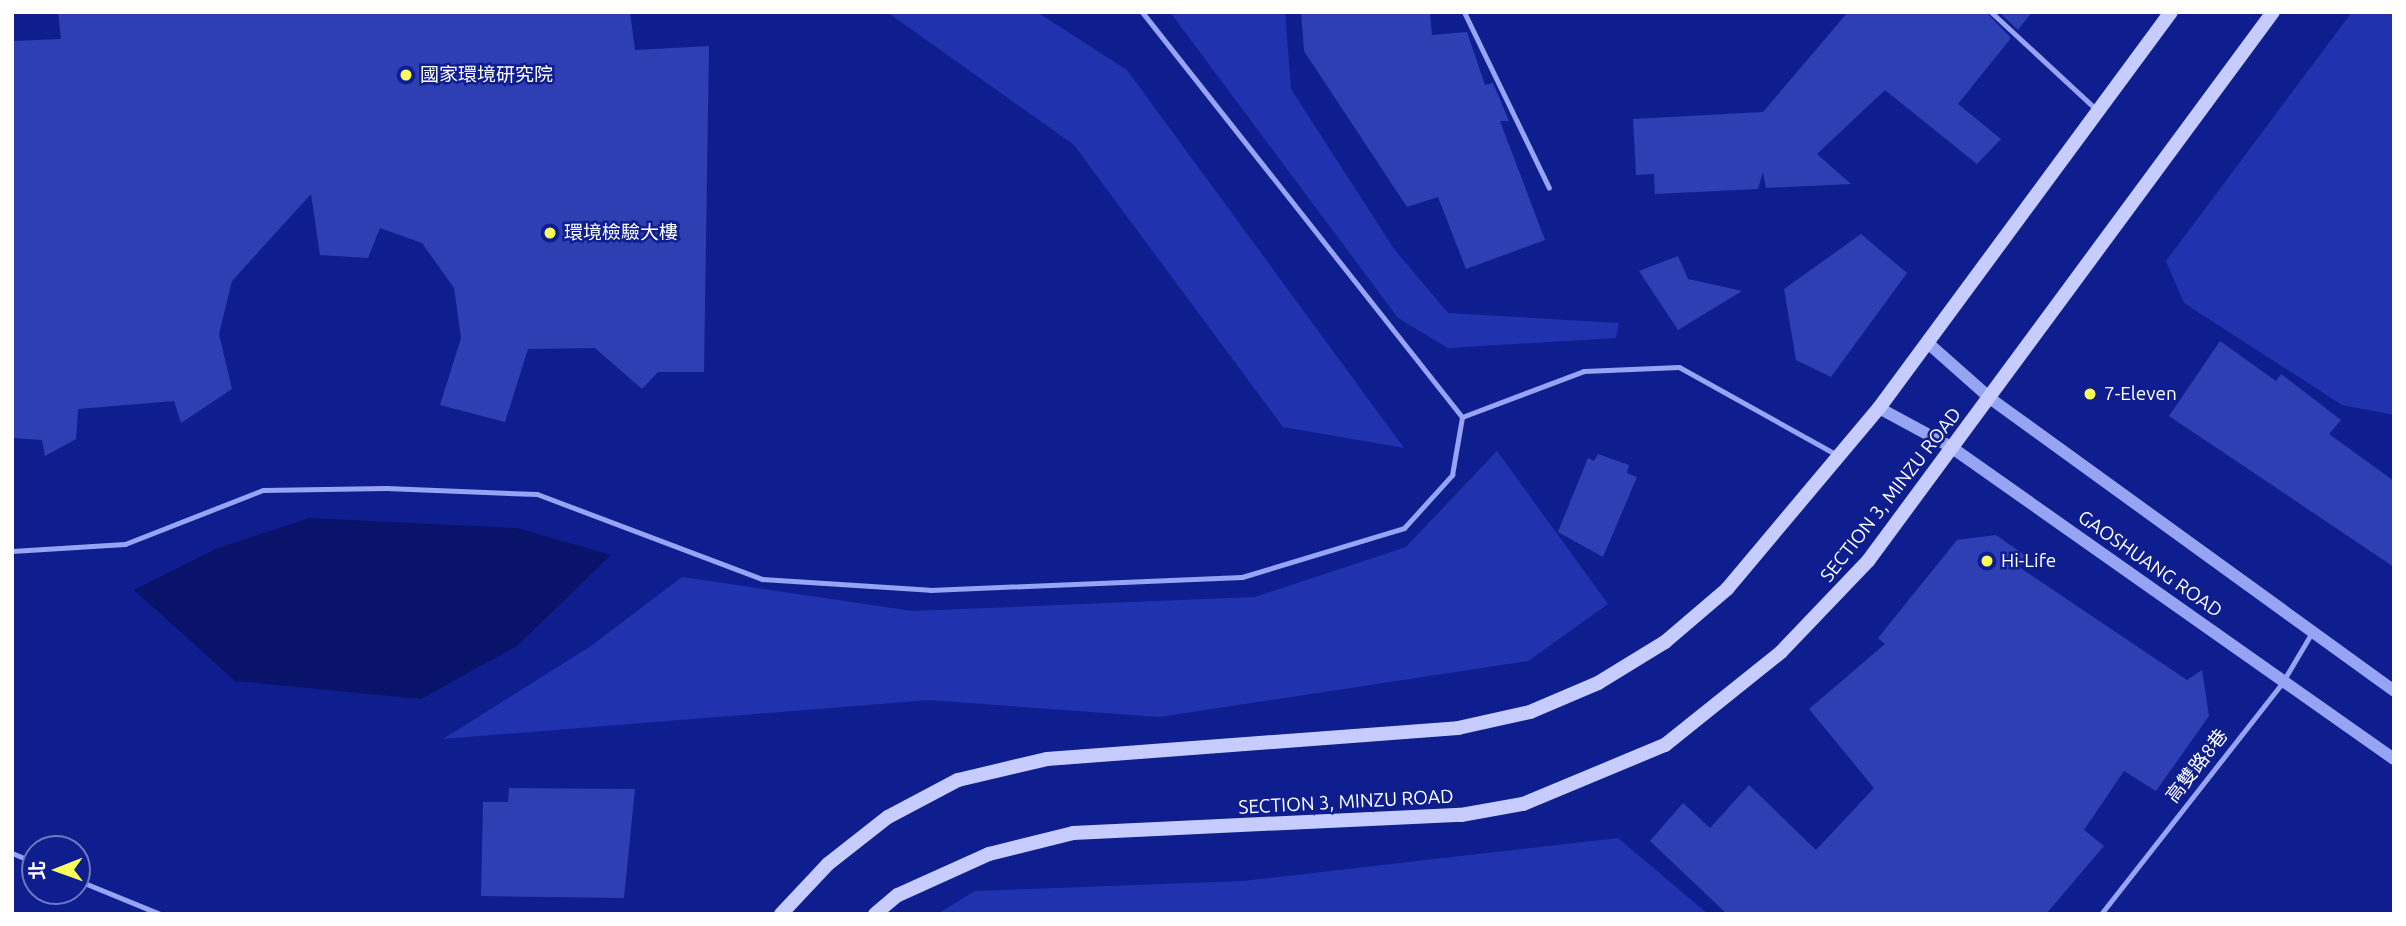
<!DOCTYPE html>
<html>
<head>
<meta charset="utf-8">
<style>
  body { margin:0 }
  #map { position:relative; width:2406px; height:926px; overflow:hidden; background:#0f1e8e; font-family:Ubuntu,"Noto Sans TC",sans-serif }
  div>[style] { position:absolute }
  .green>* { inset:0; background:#2032ae }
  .water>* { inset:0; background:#091369 }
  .building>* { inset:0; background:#2e3fb4 }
  .service>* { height:5px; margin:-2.5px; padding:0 2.5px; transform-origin:2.5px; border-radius:2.5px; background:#97a3f3 }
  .tertiary>* { height:12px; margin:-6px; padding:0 6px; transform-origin:6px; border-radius:6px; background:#97a3f3 }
  .secondary>* { height:14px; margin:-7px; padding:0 7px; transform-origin:7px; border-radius:7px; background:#c6ccfd }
  .dots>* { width:19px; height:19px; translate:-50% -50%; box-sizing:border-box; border:4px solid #0f1e8e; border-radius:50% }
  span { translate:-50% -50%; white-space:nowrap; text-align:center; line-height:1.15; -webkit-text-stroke:5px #0f1e8e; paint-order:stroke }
  .poi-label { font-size:19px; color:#fff }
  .left { translate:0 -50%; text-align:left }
  .street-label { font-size:19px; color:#fff }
  .frame { position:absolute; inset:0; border:14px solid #fff; pointer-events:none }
  .north { position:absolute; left:21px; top:835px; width:70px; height:70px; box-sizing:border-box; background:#0f1e8e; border:2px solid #6f78bb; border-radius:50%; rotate:269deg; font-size:19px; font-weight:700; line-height:28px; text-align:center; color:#fff }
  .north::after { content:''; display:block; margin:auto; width:24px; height:32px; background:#faff59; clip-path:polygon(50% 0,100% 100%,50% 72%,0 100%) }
</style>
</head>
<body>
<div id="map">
  <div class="green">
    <i style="clip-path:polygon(887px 12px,1037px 12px,1127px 70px,1404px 448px,1283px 427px,1074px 145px)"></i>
    <i style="clip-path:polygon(1170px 12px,1285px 12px,1291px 89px,1394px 249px,1448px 313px,1619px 323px,1616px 338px,1448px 348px,1398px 318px)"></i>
    <i style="clip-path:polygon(2352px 12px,2394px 12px,2394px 415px,2342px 405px,2184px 303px,2166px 261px)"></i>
    <i style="clip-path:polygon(1497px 451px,1608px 604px,1528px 661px,1159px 717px,929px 700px,443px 739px,591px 646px,682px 577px,912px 611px,1255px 597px,1406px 547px)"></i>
    <i style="clip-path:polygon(1618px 838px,1708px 914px,937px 914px,975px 891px,1243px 881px)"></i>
  </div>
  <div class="water">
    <i style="clip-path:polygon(309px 518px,517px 528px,611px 555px,517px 646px,421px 699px,235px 681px,134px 590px,218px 548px)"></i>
  </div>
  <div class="building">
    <i style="clip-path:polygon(58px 12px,630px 12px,635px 50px,709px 46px,704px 372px,658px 372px,642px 389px,595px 348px,528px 349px,505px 422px,440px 405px,461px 338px,454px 288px,422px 243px,380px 228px,368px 258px,320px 255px,311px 194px,232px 281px,219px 334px,232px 389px,181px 423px,174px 401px,78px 409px,76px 439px,45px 456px,42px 440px,12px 438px,12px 41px,61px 39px)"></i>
    <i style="clip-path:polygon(1301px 12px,1430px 12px,1432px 35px,1467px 32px,1485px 85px,1493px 83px,1509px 121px,1500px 121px,1545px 240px,1466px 269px,1438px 197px,1407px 207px,1304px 51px)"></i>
    <i style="clip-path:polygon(1848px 12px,1986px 12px,2011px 38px,1958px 104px,2001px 139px,1977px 164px,1885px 90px,1817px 154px,1851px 184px,1766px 188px,1763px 172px,1758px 189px,1655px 194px,1654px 174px,1636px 175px,1633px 119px,1763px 112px)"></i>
    <i style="clip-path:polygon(1999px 12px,2032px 12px,2018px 30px)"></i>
    <i style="clip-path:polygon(1861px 234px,1907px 273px,1831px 377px,1796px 360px,1784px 289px)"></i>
    <i style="clip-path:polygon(1678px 256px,1688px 279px,1742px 291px,1678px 330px,1639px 271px)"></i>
    <i style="clip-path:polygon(2220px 341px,2276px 381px,2281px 374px,2341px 420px,2329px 434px,2394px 481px,2394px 567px,2169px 416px)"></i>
    <i style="clip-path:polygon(1598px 454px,1629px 465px,1627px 473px,1637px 477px,1603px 557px,1558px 532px,1588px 458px,1594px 461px)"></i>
    <i style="clip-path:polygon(1996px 535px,2026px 556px,2019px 567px,2187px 680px,2202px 670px,2209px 716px,2156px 791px,2124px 771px,2084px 830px,2104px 846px,2046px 914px,1727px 914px,1650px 841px,1683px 803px,1710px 828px,1749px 785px,1816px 850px,1874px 788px,1809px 709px,1885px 644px,1878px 638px,1957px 540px)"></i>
    <i style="clip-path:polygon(509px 788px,635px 789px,624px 898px,481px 896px,483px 802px,508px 802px)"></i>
  </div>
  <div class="service">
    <i style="left:1464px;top:12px;width:195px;rotate:64.2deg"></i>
    <i style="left:1991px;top:12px;width:144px;rotate:42.8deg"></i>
    <i style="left:1462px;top:417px;width:130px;rotate:-20.7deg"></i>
    <i style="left:1584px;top:371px;width:95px;rotate:-2.4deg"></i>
    <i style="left:1679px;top:367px;width:181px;rotate:29.1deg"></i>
    <i style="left:12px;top:551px;width:113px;rotate:-3.5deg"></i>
    <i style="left:125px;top:544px;width:148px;rotate:-21.4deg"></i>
    <i style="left:263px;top:490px;width:123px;rotate:-0.9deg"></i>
    <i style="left:386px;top:488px;width:151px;rotate:2.3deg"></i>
    <i style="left:537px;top:494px;width:241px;rotate:20.7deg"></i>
    <i style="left:762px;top:579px;width:168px;rotate:3.7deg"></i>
    <i style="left:930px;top:590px;width:312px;rotate:-2.4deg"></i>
    <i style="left:1242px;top:577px;width:169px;rotate:-16.8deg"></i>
    <i style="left:1404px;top:528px;width:72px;rotate:-47.8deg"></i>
    <i style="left:1452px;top:475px;width:59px;rotate:-80.2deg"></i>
    <i style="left:1462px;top:417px;width:516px;rotate:-128.31deg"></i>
    <i style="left:12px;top:853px;width:25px;rotate:23deg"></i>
    <i style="left:77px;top:880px;width:90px;rotate:22.3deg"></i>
    <i style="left:2101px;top:914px;width:293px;rotate:-51.9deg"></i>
    <i style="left:2282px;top:683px;width:57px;rotate:-59.4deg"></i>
  </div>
  <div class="tertiary">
    <i style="left:1929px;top:344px;width:83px;rotate:41.6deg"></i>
    <i style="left:1991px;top:399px;width:498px;rotate:35.9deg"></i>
    <i style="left:1879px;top:408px;width:82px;rotate:28.4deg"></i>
    <i style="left:1951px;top:447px;width:542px;rotate:35.16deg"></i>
  </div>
  <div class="secondary">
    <i style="left:781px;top:914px;width:69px;rotate:-46.8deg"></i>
    <i style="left:828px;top:864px;width:76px;rotate:-38.1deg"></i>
    <i style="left:888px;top:817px;width:79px;rotate:-27.9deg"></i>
    <i style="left:958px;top:780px;width:91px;rotate:-13.3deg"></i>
    <i style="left:1047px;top:759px;width:412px;rotate:-4.3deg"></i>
    <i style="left:1458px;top:728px;width:74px;rotate:-12.5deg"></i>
    <i style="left:1530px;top:712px;width:74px;rotate:-23.1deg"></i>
    <i style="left:1598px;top:683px;width:79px;rotate:-31.5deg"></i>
    <i style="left:1665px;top:642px;width:82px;rotate:-40.5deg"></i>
    <i style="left:1727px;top:589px;width:236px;rotate:-50deg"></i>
    <i style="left:1879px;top:408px;width:492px;rotate:-53.6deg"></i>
    <i style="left:875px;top:914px;width:30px;rotate:-40deg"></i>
    <i style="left:898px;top:895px;width:100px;rotate:-24.3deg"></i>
    <i style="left:989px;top:854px;width:87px;rotate:-14deg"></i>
    <i style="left:1073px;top:833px;width:388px;rotate:-2.7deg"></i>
    <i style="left:1461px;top:815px;width:63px;rotate:-10.1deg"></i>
    <i style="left:1523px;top:804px;width:154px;rotate:-22.6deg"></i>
    <i style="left:1665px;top:745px;width:149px;rotate:-38.7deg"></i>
    <i style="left:1781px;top:652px;width:126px;rotate:-46.3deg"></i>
    <i style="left:1868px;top:561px;width:682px;rotate:-53.58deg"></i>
  </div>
  <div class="dots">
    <i style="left:406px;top:75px;background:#faff59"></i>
    <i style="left:550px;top:233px;background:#faff59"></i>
    <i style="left:2090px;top:394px;background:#faff59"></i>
    <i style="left:1987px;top:561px;background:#faff59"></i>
  </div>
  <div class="poi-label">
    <span class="left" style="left:420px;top:75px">國家環境研究院</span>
    <span class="left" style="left:564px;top:233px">環境檢驗大樓</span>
    <span class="left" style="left:2104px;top:394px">7-Eleven</span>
    <span class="left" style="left:2001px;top:561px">Hi-Life</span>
  </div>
  <div class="street-label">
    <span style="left:1891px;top:495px;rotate:-52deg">SECTION 3, MINZU ROAD</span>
    <span style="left:2150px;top:564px;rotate:35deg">GAOSHUANG ROAD</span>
    <span style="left:2197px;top:766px;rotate:-52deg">高雙路8巷</span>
    <span style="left:1346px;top:802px;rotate:-3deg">SECTION 3, MINZU ROAD</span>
  </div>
  <div class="frame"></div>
  <div class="north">北</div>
</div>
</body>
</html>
